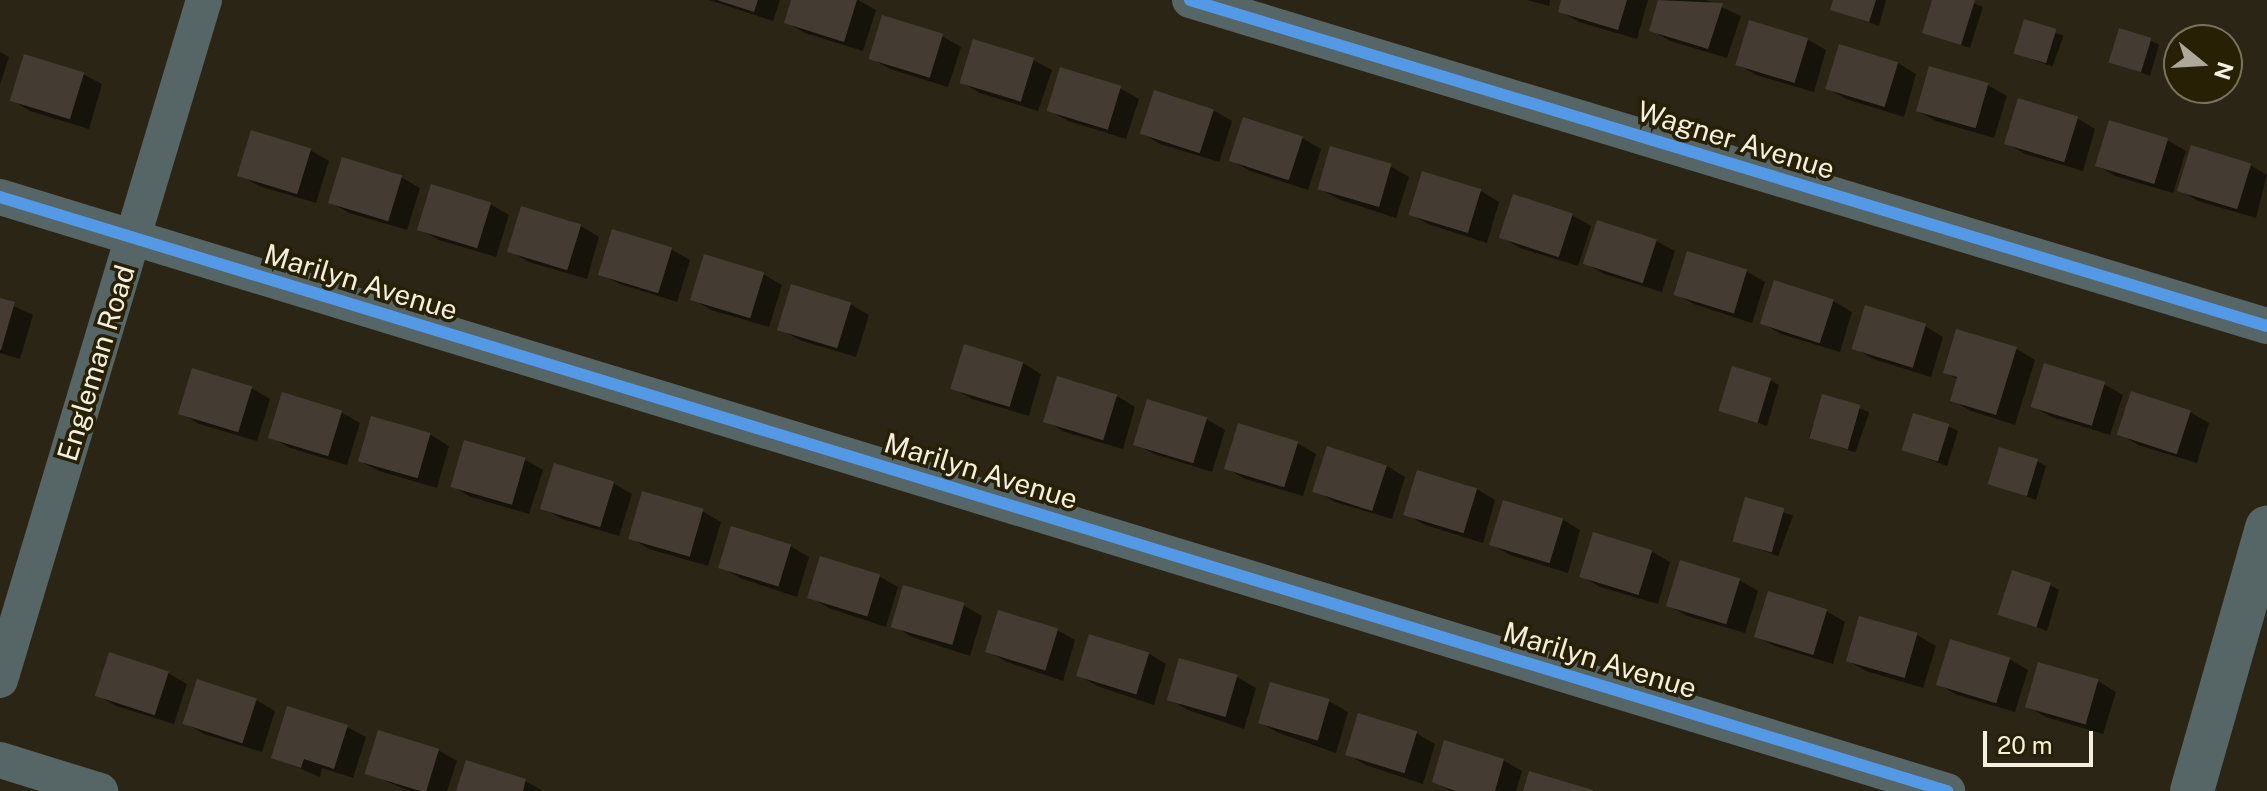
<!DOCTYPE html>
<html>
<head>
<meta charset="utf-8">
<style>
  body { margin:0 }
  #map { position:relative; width:2267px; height:791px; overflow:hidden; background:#2a2515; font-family:"Public Sans",sans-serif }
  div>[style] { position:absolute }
  .shadow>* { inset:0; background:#0007; transform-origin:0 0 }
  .building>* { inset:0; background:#443c33; transform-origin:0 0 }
  .minor>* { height:36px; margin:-18px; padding:0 18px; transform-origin:18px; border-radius:18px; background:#566565 }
  .tertiary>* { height:44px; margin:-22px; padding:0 22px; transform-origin:22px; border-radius:22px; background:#566565 }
  .cycleway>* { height:12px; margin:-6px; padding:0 6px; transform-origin:6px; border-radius:6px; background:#5399e6 }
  span { translate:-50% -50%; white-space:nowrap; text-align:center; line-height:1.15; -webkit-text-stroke:7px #282004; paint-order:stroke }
  .street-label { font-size:28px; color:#f4efde }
  .north { position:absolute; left:2163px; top:24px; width:80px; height:80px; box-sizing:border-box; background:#282004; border:2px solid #7a735b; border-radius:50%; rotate:108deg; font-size:22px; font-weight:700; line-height:32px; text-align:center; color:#f4efde }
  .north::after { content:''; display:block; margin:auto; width:28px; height:36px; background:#ada898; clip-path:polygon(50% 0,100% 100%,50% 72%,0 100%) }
  .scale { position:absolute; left:1983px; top:731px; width:110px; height:36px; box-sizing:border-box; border:4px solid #f4efde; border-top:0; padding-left:10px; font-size:24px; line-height:28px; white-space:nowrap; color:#f4efde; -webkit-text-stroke:6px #282004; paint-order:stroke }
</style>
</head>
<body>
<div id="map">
  <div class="shadow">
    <i style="clip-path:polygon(709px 0,780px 0,773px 21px)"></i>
    <i style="clip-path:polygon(793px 0,858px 0,876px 10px,863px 51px,805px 33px,786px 22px)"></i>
    <i style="clip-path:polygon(1527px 0,1550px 0,1549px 6px)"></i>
    <i style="clip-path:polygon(1563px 0,1648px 0,1637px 39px,1579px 22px,1560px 11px)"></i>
    <i style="clip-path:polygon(1660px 0,1706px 0,1741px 16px,1727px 58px,1670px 41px,1651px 30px)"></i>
    <i style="clip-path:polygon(1835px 0,1886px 0,1879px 26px,1832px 9px)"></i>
    <i style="clip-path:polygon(1934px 0,1966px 0,1983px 7px,1970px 48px,1924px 32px)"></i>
    <i style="left:2026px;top:22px;width:40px;height:33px;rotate:20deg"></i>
    <i style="clip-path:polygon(942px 36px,961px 47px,948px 87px,890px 69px,871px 58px)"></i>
    <i style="clip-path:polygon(1807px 39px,1826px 50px,1814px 92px,1756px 75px,1737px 64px)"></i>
    <i style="clip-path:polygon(2150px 40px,2159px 45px,2150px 76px,2111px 61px)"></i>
    <i style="clip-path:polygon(1840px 46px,1898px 63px,1916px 74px,1904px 117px,1846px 99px,1827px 88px)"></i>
    <i style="clip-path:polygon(0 52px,9px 57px,0 85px)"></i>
    <i style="clip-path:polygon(1033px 60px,1052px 70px,1038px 111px,980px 93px,961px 82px)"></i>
    <i style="clip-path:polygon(83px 74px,102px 84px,89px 129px,30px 111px,12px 100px)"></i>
    <i style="clip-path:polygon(1988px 85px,2007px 96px,1994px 138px,1936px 121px,1918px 111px)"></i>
    <i style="clip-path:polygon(1120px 88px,1139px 99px,1126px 139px,1068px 121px,1049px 110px)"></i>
    <i style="clip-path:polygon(1213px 110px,1232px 121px,1219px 162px,1160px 144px,1142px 133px)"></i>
    <i style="clip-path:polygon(2077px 118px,2095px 129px,2083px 171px,2025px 154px,2006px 143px)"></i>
    <i style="clip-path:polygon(1302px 138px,1321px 149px,1308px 190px,1250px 171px,1231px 160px)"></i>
    <i style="clip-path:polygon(2167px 140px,2186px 151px,2173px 193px,2115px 176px,2097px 165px)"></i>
    <i style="clip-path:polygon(310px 150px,329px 161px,316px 203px,259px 186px,240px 175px)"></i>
    <i style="clip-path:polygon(2250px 165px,2267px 175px,2256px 218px,2198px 201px,2180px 190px)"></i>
    <i style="clip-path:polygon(1390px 166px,1409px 177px,1396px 218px,1338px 199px,1319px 188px)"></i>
    <i style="clip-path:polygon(1423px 173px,1481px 191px,1499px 202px,1487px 243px,1428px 224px,1410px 214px)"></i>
    <i style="clip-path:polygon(401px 177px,420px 188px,407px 230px,349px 213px,330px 202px)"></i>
    <i style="clip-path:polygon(490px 204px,509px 215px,496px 257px,439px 240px,420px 229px)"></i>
    <i style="clip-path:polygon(523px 209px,581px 226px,599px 237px,587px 279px,529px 262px,510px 251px)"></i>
    <i style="clip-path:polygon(1572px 215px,1591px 226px,1578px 266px,1520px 248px,1501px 237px)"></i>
    <i style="clip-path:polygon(1656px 241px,1675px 251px,1662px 292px,1604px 274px,1585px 263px)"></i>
    <i style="clip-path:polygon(671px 249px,690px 260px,677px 302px,620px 284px,601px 274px)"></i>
    <i style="clip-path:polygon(1746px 271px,1765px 282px,1752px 323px,1694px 304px,1675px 294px)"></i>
    <i style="clip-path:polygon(763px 274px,782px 285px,769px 327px,711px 310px,693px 299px)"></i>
    <i style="clip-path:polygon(0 300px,33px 315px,20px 359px,0 353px)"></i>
    <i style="clip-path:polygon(1833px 301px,1852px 312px,1840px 352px,1781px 334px,1763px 323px)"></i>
    <i style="clip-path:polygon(850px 304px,869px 315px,856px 357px,799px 340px,780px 329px)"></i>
    <i style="clip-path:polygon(1925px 326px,1943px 337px,1931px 377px,1873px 359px,1854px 348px)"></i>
    <i style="clip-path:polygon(1958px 331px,2017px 349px,2035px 360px,2015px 425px,1971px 411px,1952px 400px,1959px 380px,1945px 372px)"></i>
    <i style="clip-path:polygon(1023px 363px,1041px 374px,1029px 416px,972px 399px,953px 388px)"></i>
    <i style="clip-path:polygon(1059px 378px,1117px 396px,1135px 407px,1123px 449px,1065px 432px,1046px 421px)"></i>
    <i style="clip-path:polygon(1770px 380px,1779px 385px,1767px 426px,1721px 410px)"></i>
    <i style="clip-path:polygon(2104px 384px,2123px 395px,2110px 435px,2052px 417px,2033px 407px)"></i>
    <i style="clip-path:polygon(251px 388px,270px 399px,257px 441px,199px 424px,181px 413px)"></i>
    <i style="left:1823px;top:396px;width:49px;height:43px;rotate:19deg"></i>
    <i style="clip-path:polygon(341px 412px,360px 423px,347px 465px,290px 448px,271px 437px)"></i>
    <i style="clip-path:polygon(2190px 412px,2209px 423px,2197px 463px,2138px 445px,2120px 434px)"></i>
    <i style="clip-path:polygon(373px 418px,431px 435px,449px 446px,437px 488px,379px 471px,360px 461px)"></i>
    <i style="clip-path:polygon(1206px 419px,1225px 430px,1212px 472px,1154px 454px,1136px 444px)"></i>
    <i style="clip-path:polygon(1948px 426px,1958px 431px,1947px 466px,1904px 450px)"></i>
    <i style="clip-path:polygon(1297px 443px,1316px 454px,1303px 496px,1245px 479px,1226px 468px)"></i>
    <i style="clip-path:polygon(1329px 449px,1387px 466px,1405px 477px,1392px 519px,1335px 502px,1316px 491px)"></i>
    <i style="clip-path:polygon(524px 459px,543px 470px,529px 514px,471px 497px,452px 486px)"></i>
    <i style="clip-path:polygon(2037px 461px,2046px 466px,2036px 500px,1990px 483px)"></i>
    <i style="clip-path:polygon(613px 483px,632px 494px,619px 536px,562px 519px,543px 508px)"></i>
    <i style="clip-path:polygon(1477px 489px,1495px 500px,1483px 543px,1425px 525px,1406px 514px)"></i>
    <i style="left:1747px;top:499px;width:49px;height:43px;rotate:20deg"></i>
    <i style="clip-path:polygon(702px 511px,721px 522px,708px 566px,649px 549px,631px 538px)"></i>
    <i style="clip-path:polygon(1562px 519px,1580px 530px,1568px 573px,1510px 555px,1491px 544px)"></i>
    <i style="clip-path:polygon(790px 546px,809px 557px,797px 597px,740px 578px,721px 567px)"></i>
    <i style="clip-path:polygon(1651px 551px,1670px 562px,1658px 604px,1600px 587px,1581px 576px)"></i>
    <i style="clip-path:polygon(879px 576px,898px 587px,886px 627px,829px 608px,810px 597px)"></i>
    <i style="clip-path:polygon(1739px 580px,1758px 591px,1745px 633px,1687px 616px,1668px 605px)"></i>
    <i style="clip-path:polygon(2050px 585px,2059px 590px,2047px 631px,2001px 614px)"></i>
    <i style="clip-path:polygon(963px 605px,982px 616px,970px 656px,912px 637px,894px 626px)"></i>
    <i style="clip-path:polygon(1826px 611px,1845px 622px,1833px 664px,1775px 646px,1756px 636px)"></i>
    <i style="clip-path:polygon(1057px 630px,1075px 640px,1063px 681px,1007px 662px,988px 651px)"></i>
    <i style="clip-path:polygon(1917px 635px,1936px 646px,1923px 688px,1866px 671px,1847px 660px)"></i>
    <i style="clip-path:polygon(1148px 653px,1166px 664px,1154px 705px,1097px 686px,1078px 675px)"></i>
    <i style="clip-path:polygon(2009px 659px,2028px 670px,2015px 712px,1957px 695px,1938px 684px)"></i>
    <i style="clip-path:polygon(1180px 660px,1237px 677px,1256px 688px,1244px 729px,1188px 710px,1169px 699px)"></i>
    <i style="clip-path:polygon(168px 673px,187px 684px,174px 724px,116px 706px,97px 695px)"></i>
    <i style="clip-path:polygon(2098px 681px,2116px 692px,2103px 734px,2046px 717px,2027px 706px)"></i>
    <i style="clip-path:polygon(256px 700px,275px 711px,262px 752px,204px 734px,185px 723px)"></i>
    <i style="clip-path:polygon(1329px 701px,1348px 712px,1336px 753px,1279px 733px,1260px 723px)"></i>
    <i style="clip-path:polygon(347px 727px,366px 737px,353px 778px,322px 768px,320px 777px,273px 757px)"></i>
    <i style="clip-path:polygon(1416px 733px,1435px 744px,1423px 784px,1366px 765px,1347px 754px)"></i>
    <i style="clip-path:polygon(438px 750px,457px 761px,447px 791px,409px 791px,367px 773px)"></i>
    <i style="clip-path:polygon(1503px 760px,1522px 771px,1516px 791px,1451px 791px,1434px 781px)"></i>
    <i style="clip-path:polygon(525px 781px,543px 791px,458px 791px)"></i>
  </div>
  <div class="building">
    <i style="clip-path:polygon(717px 0,758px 0,754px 12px)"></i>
    <i style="clip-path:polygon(791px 0,857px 0,844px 42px,784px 23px)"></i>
    <i style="clip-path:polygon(1561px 0,1627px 0,1618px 30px,1558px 12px)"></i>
    <i style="clip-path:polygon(1658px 0,1723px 3px,1708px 49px,1649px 31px)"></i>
    <i style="clip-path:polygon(1833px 0,1876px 0,1869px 22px,1830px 10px)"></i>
    <i style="clip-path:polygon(1932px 0,1975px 0,1961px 45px,1922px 33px)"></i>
    <i style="left:882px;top:15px;width:64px;height:46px;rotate:17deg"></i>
    <i style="left:2024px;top:19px;width:34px;height:36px;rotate:17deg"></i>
    <i style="left:1749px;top:20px;width:62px;height:47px;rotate:17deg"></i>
    <i style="left:2119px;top:28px;width:34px;height:36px;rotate:17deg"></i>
    <i style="left:973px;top:39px;width:64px;height:46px;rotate:17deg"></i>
    <i style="left:1839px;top:44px;width:62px;height:47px;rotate:17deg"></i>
    <i style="left:24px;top:54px;width:63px;height:49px;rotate:17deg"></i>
    <i style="left:1929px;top:66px;width:62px;height:47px;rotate:16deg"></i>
    <i style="left:1060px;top:67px;width:64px;height:46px;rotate:17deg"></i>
    <i style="left:1154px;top:90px;width:63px;height:46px;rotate:18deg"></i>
    <i style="left:2018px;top:98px;width:63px;height:48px;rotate:17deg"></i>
    <i style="left:1243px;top:117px;width:63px;height:46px;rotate:18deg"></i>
    <i style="left:2109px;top:120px;width:62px;height:48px;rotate:17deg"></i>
    <i style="left:251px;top:130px;width:63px;height:48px;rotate:17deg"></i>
    <i style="left:2191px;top:145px;width:63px;height:48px;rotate:17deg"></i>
    <i style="left:1330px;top:146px;width:64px;height:45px;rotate:16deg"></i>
    <i style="left:342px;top:157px;width:63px;height:48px;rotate:17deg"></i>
    <i style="left:1422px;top:171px;width:62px;height:46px;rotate:17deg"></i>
    <i style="left:431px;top:184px;width:63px;height:48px;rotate:17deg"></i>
    <i style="left:1513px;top:194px;width:63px;height:46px;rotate:18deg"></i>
    <i style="left:521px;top:206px;width:63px;height:48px;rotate:17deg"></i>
    <i style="left:1597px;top:220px;width:63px;height:46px;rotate:18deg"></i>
    <i style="left:612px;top:229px;width:63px;height:48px;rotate:17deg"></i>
    <i style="left:1687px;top:251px;width:63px;height:46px;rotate:17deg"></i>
    <i style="left:704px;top:254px;width:63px;height:48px;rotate:17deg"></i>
    <i style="left:1774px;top:280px;width:63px;height:46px;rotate:18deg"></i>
    <i style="left:791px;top:284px;width:63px;height:48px;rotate:17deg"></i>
    <i style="clip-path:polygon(0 298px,15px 302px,1px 350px,0 350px)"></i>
    <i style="left:1865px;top:305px;width:64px;height:46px;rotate:17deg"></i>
    <i style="clip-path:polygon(1956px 329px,2017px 347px,1996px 415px,1950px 401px,1957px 377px,1943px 373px)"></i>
    <i style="left:964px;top:344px;width:62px;height:47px;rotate:17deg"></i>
    <i style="left:2044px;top:363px;width:64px;height:46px;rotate:17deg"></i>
    <i style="left:1732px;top:366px;width:41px;height:47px;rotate:17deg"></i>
    <i style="left:192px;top:368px;width:63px;height:48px;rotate:17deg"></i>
    <i style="left:1057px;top:376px;width:63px;height:48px;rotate:17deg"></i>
    <i style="left:2131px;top:391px;width:63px;height:46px;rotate:18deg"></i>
    <i style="left:282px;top:392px;width:63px;height:48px;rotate:17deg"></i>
    <i style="left:1822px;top:394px;width:40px;height:46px;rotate:16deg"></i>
    <i style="left:1147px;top:399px;width:63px;height:48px;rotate:17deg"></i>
    <i style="left:1913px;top:413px;width:38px;height:39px;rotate:17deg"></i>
    <i style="left:371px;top:416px;width:62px;height:47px;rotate:16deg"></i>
    <i style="left:1238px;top:423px;width:63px;height:48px;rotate:17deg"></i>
    <i style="left:464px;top:440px;width:64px;height:49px;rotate:16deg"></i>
    <i style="left:1327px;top:446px;width:63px;height:48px;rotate:18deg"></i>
    <i style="left:1999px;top:447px;width:41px;height:39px;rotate:17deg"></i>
    <i style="left:554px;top:463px;width:63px;height:48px;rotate:17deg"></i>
    <i style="left:1417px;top:470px;width:63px;height:47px;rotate:17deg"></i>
    <i style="left:642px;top:491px;width:64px;height:50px;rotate:16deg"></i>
    <i style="left:1745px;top:497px;width:41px;height:46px;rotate:16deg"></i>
    <i style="left:1503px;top:500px;width:63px;height:47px;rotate:17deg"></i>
    <i style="left:731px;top:526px;width:63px;height:44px;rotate:17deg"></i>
    <i style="left:1593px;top:532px;width:62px;height:47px;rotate:17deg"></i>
    <i style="left:820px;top:556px;width:63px;height:44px;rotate:17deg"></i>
    <i style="left:1680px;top:560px;width:63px;height:48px;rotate:17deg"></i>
    <i style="left:2012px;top:570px;width:41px;height:47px;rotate:18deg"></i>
    <i style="left:903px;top:585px;width:64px;height:44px;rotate:16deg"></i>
    <i style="left:1768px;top:591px;width:62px;height:48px;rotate:17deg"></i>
    <i style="left:998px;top:610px;width:63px;height:44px;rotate:17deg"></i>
    <i style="left:1859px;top:616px;width:61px;height:47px;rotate:16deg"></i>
    <i style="left:1089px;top:634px;width:63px;height:44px;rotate:17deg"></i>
    <i style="left:1950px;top:639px;width:63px;height:48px;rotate:17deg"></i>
    <i style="left:109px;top:652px;width:63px;height:46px;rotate:18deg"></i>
    <i style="left:1179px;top:658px;width:61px;height:44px;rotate:16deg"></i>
    <i style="left:2038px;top:662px;width:63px;height:47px;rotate:16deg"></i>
    <i style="left:197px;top:679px;width:63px;height:47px;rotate:18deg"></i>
    <i style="left:1270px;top:682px;width:62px;height:43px;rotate:16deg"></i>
    <i style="clip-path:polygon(287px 706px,348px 725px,334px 769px,304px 759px,301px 768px,271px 758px)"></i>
    <i style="left:1358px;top:713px;width:62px;height:44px;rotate:17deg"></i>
    <i style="left:378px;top:730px;width:64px;height:46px;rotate:17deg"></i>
    <i style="clip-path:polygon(1444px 740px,1504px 759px,1495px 791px,1455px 791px,1432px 782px)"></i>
    <i style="clip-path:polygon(466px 760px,526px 779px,523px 791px,456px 791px)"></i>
    <i style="clip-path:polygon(1529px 771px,1593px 790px,1593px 791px,1523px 791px)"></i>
  </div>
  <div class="minor">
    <i style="left:1190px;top:0;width:1125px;rotate:16.84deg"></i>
    <i style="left:0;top:197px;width:2036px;rotate:16.97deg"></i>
    <i style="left:0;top:680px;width:710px;rotate:-73.3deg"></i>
    <i style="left:0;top:760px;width:105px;rotate:17.2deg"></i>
  </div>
  <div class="tertiary">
    <i style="left:2192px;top:791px;width:274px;rotate:-74.1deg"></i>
  </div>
  <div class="cycleway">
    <i style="left:1190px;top:0;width:1125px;rotate:16.84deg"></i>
    <i style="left:0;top:197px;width:2036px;rotate:16.97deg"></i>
  </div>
  <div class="street-label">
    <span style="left:1736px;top:140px;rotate:17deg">Wagner Avenue</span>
    <span style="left:361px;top:282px;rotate:17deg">Marilyn Avenue</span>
    <span style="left:96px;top:363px;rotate:-73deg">Engleman Road</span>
    <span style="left:981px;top:471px;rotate:17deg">Marilyn Avenue</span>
    <span style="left:1600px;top:660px;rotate:17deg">Marilyn Avenue</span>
  </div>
  <div class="north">N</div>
  <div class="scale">20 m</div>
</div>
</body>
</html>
